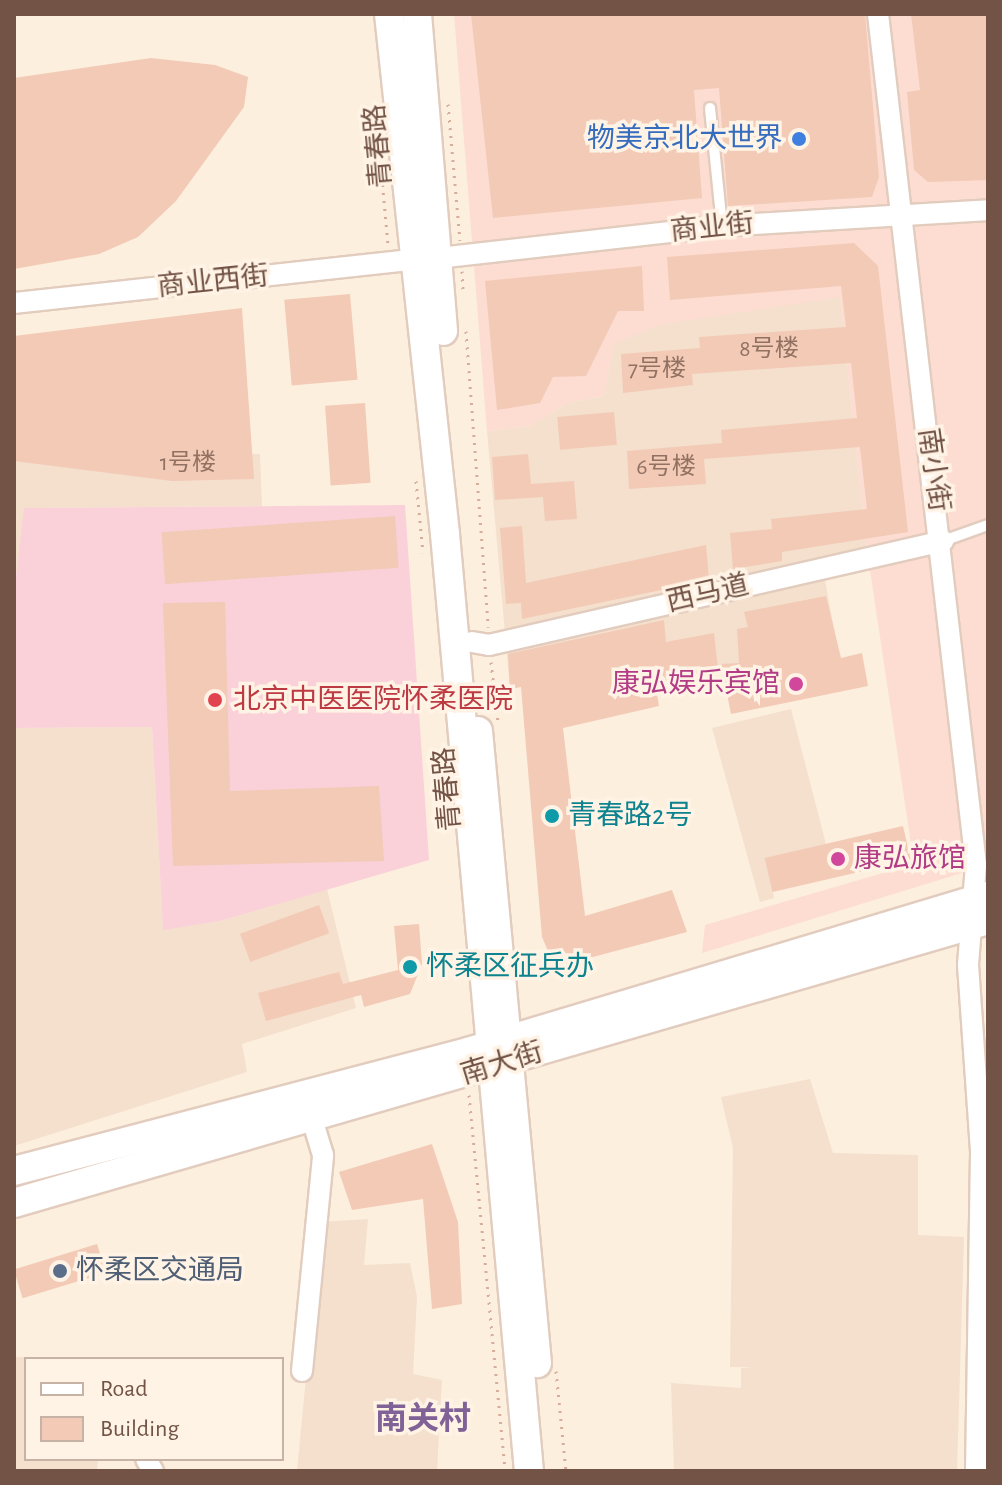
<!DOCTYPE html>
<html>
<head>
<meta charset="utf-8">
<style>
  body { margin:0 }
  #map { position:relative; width:1002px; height:1485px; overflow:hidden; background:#fcefde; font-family:"Alegreya Sans","Noto Sans SC",sans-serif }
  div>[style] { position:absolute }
  .residential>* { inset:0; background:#f4e0cd }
  .commercial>* { inset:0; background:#fddcd2 }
  .medical>* { inset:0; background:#fad1d9 }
  .building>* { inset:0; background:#f2cab6; transform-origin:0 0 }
  .path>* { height:3px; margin-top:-1.5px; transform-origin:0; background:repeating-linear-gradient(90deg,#d6ad9a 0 2px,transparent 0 8px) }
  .roads { filter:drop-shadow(2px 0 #e2ccbe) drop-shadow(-2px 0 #e2ccbe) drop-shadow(0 2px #e2ccbe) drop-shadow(0 -2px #e2ccbe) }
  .lane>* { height:10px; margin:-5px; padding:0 5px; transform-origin:5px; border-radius:5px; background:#fff }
  .street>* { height:20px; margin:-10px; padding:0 10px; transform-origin:10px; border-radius:10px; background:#fff }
  .secondary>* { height:28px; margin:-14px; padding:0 14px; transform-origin:14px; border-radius:14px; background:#fff }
  .dots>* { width:22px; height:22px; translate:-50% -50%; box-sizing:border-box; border:4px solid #fff3e5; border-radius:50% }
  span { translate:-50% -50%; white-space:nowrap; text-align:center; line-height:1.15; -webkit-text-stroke:7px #fff3e5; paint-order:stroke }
  .number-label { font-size:24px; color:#927162 }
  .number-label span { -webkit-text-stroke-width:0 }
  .shop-label { font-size:28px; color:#366cbe }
  .right { translate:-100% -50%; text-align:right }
  .street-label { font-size:28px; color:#725346 }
  .hotel-label { font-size:28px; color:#b23c85 }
  .left { translate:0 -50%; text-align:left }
  .health-label { font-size:28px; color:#be3a42 }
  .culture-label { font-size:28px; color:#0d838f }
  .service-label { font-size:28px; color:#4e5e75 }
  .quarter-label { font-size:32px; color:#816296; font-weight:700 }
  .frame { position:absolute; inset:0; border:16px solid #725346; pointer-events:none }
  .legend { position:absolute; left:24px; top:1357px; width:260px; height:104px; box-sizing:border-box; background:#fff3e5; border:2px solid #c7b3a5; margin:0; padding:10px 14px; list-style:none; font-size:24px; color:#725346 }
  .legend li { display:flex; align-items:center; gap:16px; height:40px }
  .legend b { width:40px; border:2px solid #c7b3a5 }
</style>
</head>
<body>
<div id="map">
  <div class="residential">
    <i style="clip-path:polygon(840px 296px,867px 550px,821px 559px,836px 639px,671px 679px,668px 659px,510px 689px,487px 431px,531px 426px,567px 403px,604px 396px,614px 343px,659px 324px)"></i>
    <i style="clip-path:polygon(14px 426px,174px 456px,260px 454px,262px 506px,25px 508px,14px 593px)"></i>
    <i style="clip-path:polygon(791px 709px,826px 844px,766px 858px,774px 898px,760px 902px,712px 728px)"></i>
    <i style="clip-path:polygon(152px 727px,163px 929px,220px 921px,327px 889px,356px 1008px,242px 1044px,247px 1072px,14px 1146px,14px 728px)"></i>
    <i style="clip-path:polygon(810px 1079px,833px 1153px,918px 1155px,918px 1235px,964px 1237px,957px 1471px,674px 1471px,671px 1383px,741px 1388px,741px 1368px,756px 1367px,730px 1367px,733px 1148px,721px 1097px)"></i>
    <i style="clip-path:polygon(368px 1219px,364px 1265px,410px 1263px,417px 1297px,413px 1374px,442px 1380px,437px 1471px,297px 1471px,321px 1222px)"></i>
    <i style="clip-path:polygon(14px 1357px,104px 1359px,26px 1359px,26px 1459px,98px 1459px,97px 1471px,14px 1471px)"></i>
  </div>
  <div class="commercial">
    <i style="clip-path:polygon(454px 14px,988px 14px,988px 865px,702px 953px,705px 925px,914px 864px,867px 550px,840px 297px,659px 325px,614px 344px,604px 396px,567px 403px,531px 426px,487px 431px)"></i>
  </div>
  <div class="medical">
    <i style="clip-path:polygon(405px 505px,429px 860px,220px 921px,163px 930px,152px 727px,14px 728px,14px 593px,24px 508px)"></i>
  </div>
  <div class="building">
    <i style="clip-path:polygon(471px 14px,865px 14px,879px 177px,872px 197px,728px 206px,719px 88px,694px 90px,702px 198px,493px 218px)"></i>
    <i style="clip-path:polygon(911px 14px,988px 14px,988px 180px,928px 182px,914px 170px,907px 92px,920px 90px)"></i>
    <i style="clip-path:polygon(151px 58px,215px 65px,248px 77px,244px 107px,176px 201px,138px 237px,99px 254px,14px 269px,14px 78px)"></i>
    <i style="clip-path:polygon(854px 243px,878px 266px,908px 532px,782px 552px,782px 561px,733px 569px,730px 533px,772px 529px,771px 519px,867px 509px,860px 447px,704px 459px,706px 484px,629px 489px,627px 451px,722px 443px,721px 430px,857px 418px,851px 363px,692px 374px,693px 385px,623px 393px,621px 354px,700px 348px,699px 337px,846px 327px,841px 286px,670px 300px,667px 257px)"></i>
    <i style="clip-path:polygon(642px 266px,644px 311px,618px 311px,586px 376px,553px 377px,540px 403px,497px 410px,485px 281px)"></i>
    <i style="left:350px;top:294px;width:86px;height:66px;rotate:85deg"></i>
    <i style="clip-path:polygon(242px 308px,254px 479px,172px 481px,14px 461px,14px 336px)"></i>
    <i style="left:365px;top:403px;width:80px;height:40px;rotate:86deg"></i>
    <i style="left:614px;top:412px;width:33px;height:57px;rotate:85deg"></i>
    <i style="clip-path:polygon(528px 454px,531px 484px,574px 481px,577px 519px,545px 521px,543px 497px,495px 500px,492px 457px)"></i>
    <i style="left:395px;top:516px;width:52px;height:234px;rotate:86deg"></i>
    <i style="clip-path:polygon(522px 526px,526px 583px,706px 545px,709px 580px,522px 619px,521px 603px,506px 604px,500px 528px)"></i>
    <i style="clip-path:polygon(826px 596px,841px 658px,862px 653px,868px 686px,731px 714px,721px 664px,739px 663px,737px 629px,748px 627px,744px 612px)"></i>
    <i style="clip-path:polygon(225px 602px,230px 791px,379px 786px,384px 861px,173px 866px,163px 603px)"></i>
    <i style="clip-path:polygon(664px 620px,666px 642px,714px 633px,718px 668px,655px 683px,659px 706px,563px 728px,585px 916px,672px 890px,687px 932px,555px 967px,542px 937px,521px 687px,510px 689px,508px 654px)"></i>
    <i style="left:903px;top:826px;width:35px;height:142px;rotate:77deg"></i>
    <i style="left:319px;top:905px;width:30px;height:84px;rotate:70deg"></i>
    <i style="clip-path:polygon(419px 924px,422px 964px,410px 994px,364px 1007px,361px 995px,266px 1021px,258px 993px,339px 972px,343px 984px,398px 970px,394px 926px)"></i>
    <i style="clip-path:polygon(432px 1144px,458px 1222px,462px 1304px,432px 1309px,423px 1199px,352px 1210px,339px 1172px)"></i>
    <i style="left:97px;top:1244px;width:30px;height:87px;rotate:73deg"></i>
  </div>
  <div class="path">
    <i style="left:448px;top:104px;width:137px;rotate:85deg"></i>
    <i style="left:376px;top:113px;width:133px;rotate:84.8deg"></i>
    <i style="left:462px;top:271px;width:21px;rotate:87deg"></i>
    <i style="left:466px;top:331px;width:297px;rotate:85.7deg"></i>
    <i style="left:416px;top:481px;width:72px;rotate:84.4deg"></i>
    <i style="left:491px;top:662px;width:60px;rotate:83.3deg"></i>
    <i style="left:469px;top:1095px;width:378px;rotate:84.5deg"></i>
    <i style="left:556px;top:1371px;width:100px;rotate:84.3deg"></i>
  </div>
  <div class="roads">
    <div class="lane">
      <i style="left:710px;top:108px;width:119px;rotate:84.2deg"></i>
      <i style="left:943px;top:541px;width:48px;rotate:-19.6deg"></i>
    </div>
    <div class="street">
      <i style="left:878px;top:14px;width:857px;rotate:83.43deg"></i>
      <i style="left:976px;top:865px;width:100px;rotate:94.6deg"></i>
      <i style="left:968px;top:965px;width:188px;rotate:86deg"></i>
      <i style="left:981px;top:1153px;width:318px;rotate:90.9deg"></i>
      <i style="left:438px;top:258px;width:286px;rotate:-6.4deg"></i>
      <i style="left:722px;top:226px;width:266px;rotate:-3.4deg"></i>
      <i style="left:14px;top:303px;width:401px;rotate:-6.2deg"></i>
      <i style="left:472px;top:642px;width:17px;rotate:10deg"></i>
      <i style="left:489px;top:645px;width:466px;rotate:-12.9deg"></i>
      <i style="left:302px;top:1371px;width:217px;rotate:-84.4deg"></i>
      <i style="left:323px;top:1155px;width:38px;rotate:-107deg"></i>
      <i style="left:146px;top:1459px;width:14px;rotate:60deg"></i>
    </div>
    <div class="secondary">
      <i style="left:389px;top:14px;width:523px;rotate:83.85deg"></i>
      <i style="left:445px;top:534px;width:941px;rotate:84.88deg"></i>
      <i style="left:417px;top:14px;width:318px;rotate:85.3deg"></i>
      <i style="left:478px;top:731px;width:635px;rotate:84.67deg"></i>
      <i style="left:14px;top:1171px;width:469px;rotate:-14.7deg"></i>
      <i style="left:468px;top:1052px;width:543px;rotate:-16.7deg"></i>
      <i style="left:14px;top:1203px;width:1014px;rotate:-16.2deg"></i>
    </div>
  </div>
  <div class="dots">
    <i style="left:799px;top:139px;background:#3f7fe0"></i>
    <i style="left:796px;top:684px;background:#d1479c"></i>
    <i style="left:215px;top:700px;background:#e0444e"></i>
    <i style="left:552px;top:816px;background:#0f9aa8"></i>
    <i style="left:838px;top:859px;background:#d1479c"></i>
    <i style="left:410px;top:967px;background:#0f9aa8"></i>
    <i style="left:60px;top:1271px;background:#5c6f8a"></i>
  </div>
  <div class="number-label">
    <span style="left:769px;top:350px">8号楼</span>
    <span style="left:657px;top:370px">7号楼</span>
    <span style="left:188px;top:464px">1号楼</span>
    <span style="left:666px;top:468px">6号楼</span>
  </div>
  <div class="shop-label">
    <span class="right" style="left:783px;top:139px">物美京北大世界</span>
  </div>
  <div class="street-label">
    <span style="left:379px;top:146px;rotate:-95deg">青春路</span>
    <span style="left:712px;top:228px;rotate:-6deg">商业街</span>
    <span style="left:213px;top:282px;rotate:-6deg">商业西街</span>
    <span style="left:933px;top:470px;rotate:82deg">南小街</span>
    <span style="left:708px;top:594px;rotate:-13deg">西马道</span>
    <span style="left:448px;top:789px;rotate:-95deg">青春路</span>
    <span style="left:502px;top:1064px;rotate:-17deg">南大街</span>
  </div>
  <div class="hotel-label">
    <span class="right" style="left:780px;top:684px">康弘娱乐宾馆</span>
    <span class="left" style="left:854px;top:859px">康弘旅馆</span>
  </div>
  <div class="health-label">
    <span class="left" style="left:233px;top:700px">北京中医医院怀柔医院</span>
  </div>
  <div class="culture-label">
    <span class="left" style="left:568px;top:816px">青春路2号</span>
    <span class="left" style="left:426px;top:967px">怀柔区征兵办</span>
  </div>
  <div class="service-label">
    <span class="left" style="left:76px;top:1271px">怀柔区交通局</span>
  </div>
  <div class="quarter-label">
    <span style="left:423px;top:1419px">南关村</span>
  </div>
  <div class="frame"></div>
  <ul class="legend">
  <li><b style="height:10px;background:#fff"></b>Road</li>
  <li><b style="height:22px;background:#f2cab6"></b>Building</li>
  </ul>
</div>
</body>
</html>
